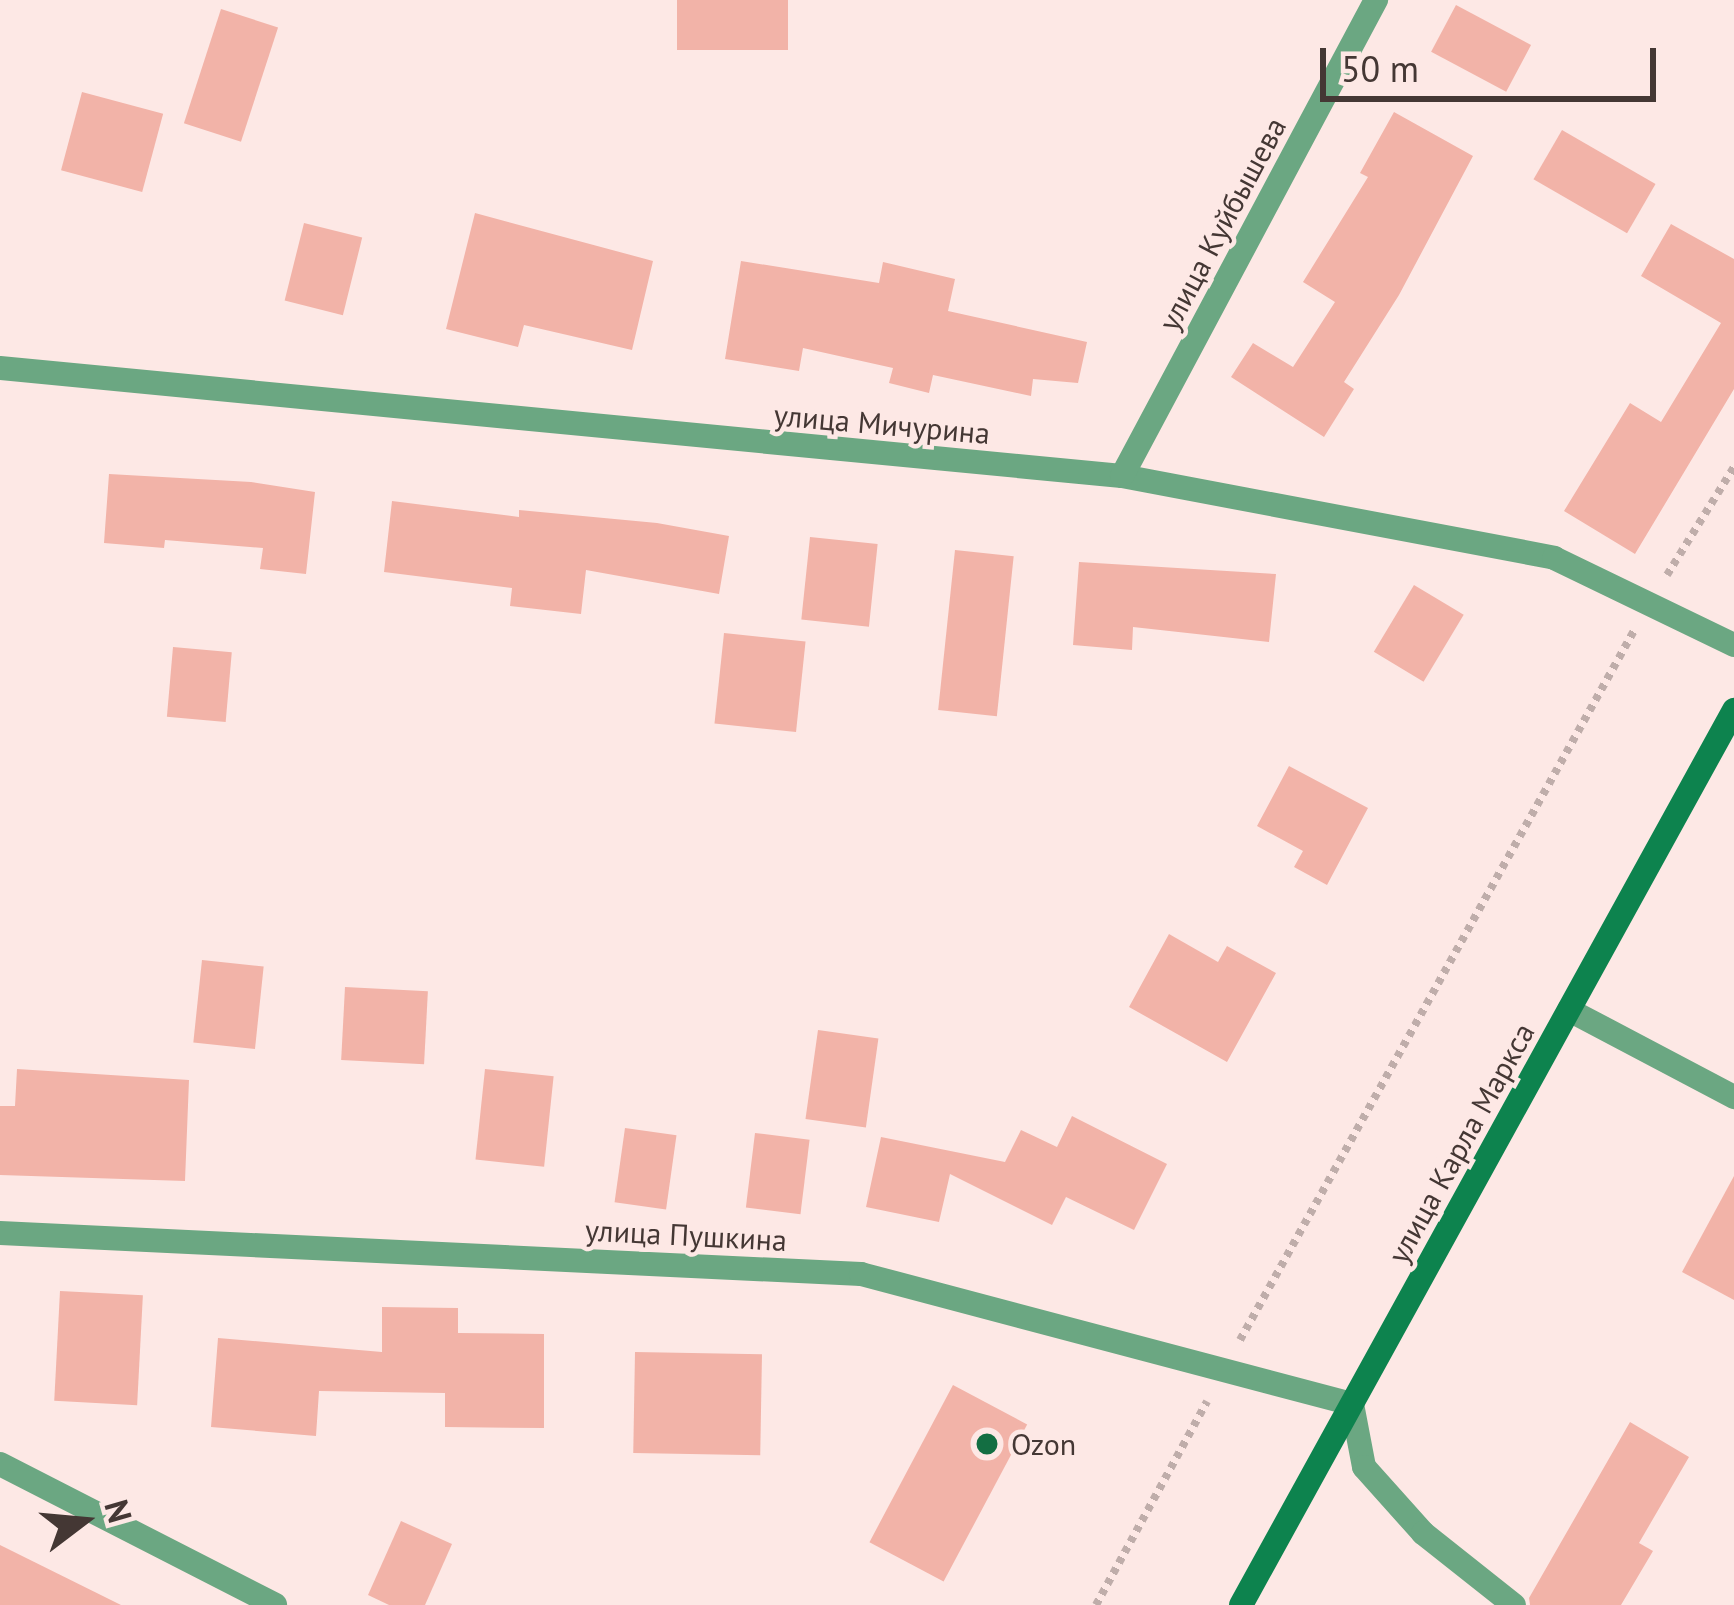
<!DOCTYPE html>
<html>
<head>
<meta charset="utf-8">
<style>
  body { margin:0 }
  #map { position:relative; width:1734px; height:1605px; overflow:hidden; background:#fde8e5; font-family:"PT Sans",sans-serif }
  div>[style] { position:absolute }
  .building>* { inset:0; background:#f2b3a8; transform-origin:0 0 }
  .path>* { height:8px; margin-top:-4px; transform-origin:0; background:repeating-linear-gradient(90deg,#bfadaa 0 6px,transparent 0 12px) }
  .minor>* { height:24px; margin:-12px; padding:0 12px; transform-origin:12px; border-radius:12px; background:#6ba782 }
  .secondary>* { height:24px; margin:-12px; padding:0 12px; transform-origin:12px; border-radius:12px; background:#0d834e }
  .dots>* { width:33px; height:33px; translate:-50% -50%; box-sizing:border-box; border:6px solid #fde8e5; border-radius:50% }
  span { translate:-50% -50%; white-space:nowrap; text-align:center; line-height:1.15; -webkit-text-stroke:9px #fde8e5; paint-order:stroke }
  .street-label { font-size:30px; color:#443734 }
  .poi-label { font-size:30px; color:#443734 }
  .left { translate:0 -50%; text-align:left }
  .north { position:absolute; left:24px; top:1461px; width:120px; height:120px; -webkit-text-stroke:9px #fde8e5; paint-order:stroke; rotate:74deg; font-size:33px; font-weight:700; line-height:48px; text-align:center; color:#443734 }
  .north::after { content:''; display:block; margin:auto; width:42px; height:54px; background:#443734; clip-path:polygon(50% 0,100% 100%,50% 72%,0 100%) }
  .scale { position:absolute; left:1320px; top:48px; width:336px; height:54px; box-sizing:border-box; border:6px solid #443734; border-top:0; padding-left:15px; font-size:36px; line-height:42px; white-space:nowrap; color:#443734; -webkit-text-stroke:9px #fde8e5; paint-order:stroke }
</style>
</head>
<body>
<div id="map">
  <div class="building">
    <i style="left:677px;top:0;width:111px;height:50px"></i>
    <i style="left:1456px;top:5px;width:85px;height:53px;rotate:28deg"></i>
    <i style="left:221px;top:9px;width:60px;height:120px;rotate:18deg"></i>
    <i style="left:82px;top:92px;width:84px;height:81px;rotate:15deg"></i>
    <i style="clip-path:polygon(1394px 112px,1473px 156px,1399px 295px,1344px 382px,1354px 389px,1324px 437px,1231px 377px,1253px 343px,1293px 367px,1335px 302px,1303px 282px,1368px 177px,1360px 173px)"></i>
    <i style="left:1562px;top:130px;width:108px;height:57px;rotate:30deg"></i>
    <i style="clip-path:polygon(475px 213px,653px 261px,632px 350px,524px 325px,518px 347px,446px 329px)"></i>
    <i style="left:304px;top:223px;width:60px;height:80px;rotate:14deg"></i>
    <i style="clip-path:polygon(1671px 224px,1734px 259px,1734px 389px,1635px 554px,1564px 511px,1630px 403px,1661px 422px,1721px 323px,1641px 276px)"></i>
    <i style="clip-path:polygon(741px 261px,879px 283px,883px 262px,955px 279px,948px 311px,1087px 342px,1078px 383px,1033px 379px,1031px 396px,933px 375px,929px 393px,889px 383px,893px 368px,803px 348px,799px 371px,725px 359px)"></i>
    <i style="clip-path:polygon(109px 474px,251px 482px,315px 492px,306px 574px,260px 569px,263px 548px,165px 540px,164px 548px,104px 543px)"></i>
    <i style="clip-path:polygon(392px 501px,519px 517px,519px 510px,657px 523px,729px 536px,719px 594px,586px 570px,581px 614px,510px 606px,512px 588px,384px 572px)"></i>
    <i style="left:810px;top:537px;width:68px;height:83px;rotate:6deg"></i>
    <i style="left:955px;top:550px;width:59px;height:161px;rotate:6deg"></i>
    <i style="clip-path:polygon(1079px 562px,1276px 574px,1269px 642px,1133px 627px,1132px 650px,1073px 645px)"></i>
    <i style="left:1414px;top:585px;width:58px;height:78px;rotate:31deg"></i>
    <i style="left:724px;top:633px;width:82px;height:91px;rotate:6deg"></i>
    <i style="left:173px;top:647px;width:59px;height:70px;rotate:5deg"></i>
    <i style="clip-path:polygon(1289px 766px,1368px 808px,1327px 885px,1294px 867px,1303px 851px,1257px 826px)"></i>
    <i style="clip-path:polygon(1169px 934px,1218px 962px,1227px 946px,1276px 973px,1227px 1062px,1129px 1007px)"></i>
    <i style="left:202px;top:960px;width:62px;height:83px;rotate:6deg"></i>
    <i style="left:345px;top:987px;width:83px;height:73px;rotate:3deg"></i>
    <i style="left:818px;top:1030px;width:61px;height:90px;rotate:8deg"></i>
    <i style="clip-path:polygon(17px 1069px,189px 1080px,185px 1181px,0 1175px,0 1106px,15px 1106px)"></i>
    <i style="left:485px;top:1069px;width:69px;height:91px;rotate:6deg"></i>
    <i style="clip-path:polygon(1072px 1116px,1167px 1164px,1134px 1230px,1066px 1197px,1052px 1225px,950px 1174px,939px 1222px,866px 1207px,881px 1137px,1005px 1162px,1021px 1130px,1057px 1147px)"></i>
    <i style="left:625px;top:1128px;width:52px;height:75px;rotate:8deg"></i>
    <i style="left:755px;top:1133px;width:55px;height:75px;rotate:7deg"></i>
    <i style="clip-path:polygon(1734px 1176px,1734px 1300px,1682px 1272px)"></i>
    <i style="left:60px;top:1291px;width:83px;height:110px;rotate:3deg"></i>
    <i style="clip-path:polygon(382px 1307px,458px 1308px,458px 1333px,544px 1334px,544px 1428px,445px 1427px,445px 1393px,319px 1391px,316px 1436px,211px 1427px,218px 1338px,382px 1352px)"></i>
    <i style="left:635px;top:1352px;width:127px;height:101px;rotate:1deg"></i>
    <i style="left:953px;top:1385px;width:84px;height:178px;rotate:28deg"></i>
    <i style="clip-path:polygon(1630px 1422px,1689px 1457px,1639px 1543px,1653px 1551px,1621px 1605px,1530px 1605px,1529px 1598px)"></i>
    <i style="clip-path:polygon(401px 1521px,452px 1544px,425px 1605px,389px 1605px,368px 1595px)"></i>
    <i style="clip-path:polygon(0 1545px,121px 1605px,0 1605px)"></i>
  </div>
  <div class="path">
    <i style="left:1667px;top:575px;width:127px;rotate:-58.2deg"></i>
    <i style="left:1240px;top:1340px;width:813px;rotate:-60.95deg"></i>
    <i style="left:1096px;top:1605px;width:232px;rotate:-61.4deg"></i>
  </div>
  <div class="minor">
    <i style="left:0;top:368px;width:1127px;rotate:5.5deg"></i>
    <i style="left:1122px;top:476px;width:440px;rotate:10.7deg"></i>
    <i style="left:1554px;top:558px;width:200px;rotate:25.8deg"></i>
    <i style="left:1122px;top:476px;width:540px;rotate:-61.92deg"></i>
    <i style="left:1569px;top:1010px;width:187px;rotate:27.8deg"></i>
    <i style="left:0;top:1233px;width:862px;rotate:2.73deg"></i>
    <i style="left:861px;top:1274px;width:508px;rotate:14.83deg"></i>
    <i style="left:1352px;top:1404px;width:64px;rotate:79.2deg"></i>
    <i style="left:1364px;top:1467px;width:89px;rotate:48.2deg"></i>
    <i style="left:1423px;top:1533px;width:116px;rotate:38.4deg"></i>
    <i style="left:0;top:1464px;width:309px;rotate:27.1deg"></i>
  </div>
  <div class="secondary">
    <i style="left:1241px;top:1605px;width:1022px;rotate:-61.15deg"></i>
  </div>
  <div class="dots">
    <i style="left:987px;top:1444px;background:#136e42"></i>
  </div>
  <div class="street-label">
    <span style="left:1222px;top:224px;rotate:-62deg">улица Куйбышева</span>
    <span style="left:882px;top:424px;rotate:5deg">улица Мичурина</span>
    <span style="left:1461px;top:1143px;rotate:-61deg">улица Карла Маркса</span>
    <span style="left:686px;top:1235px;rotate:3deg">улица Пушкина</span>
  </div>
  <div class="poi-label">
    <span class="left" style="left:1011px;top:1444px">Ozon</span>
  </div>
  <div class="north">N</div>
  <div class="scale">50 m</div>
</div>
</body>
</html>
